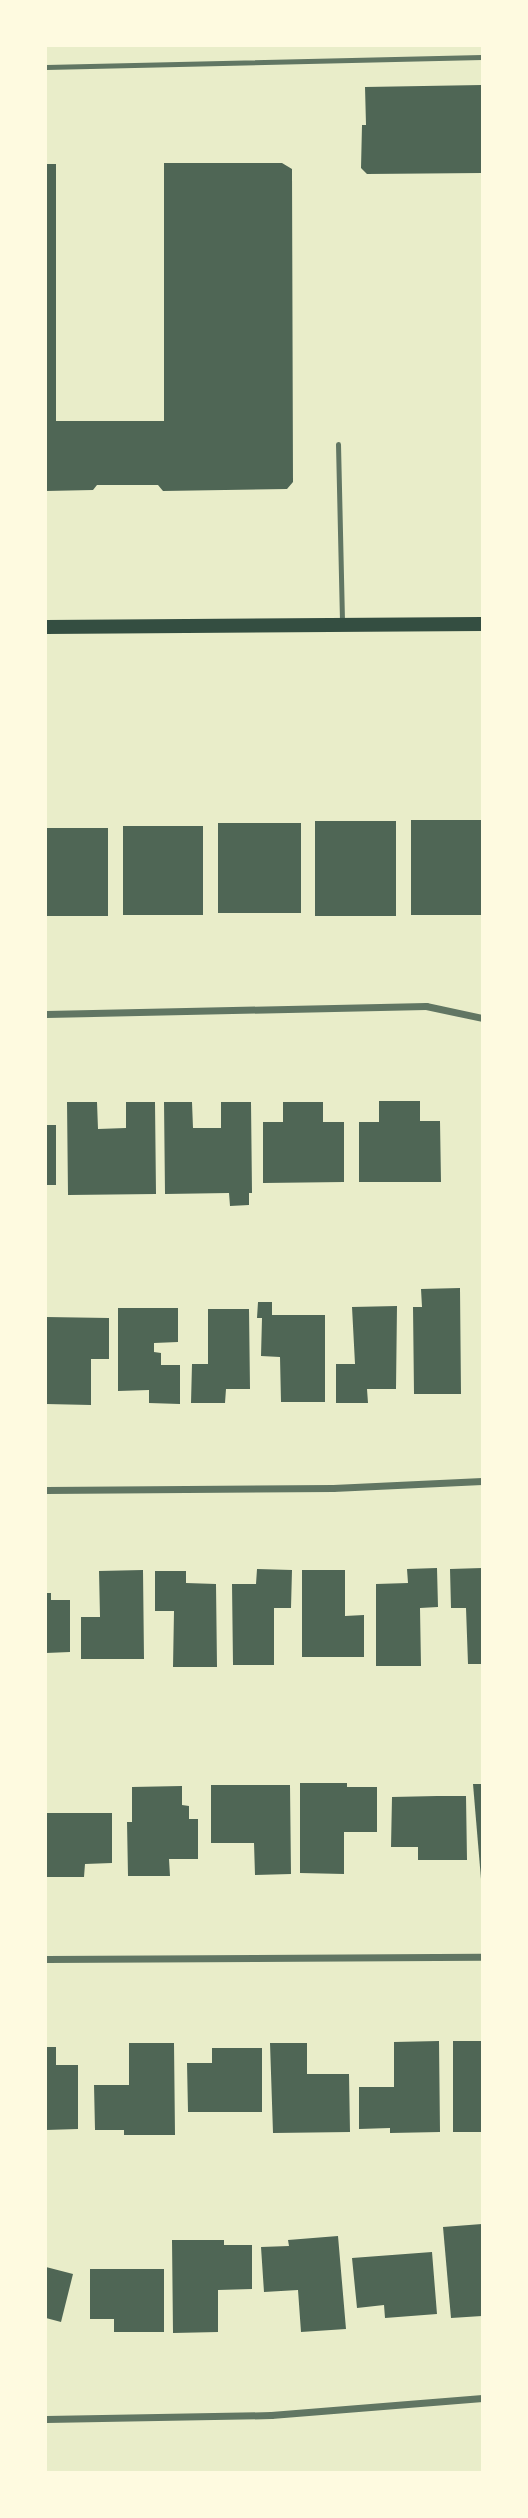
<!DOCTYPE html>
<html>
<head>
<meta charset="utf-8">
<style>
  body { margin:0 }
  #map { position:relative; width:528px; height:2518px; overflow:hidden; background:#e9edc9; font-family:Quicksand,sans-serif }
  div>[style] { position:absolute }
  .building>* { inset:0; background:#4f6655; transform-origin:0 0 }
  .service>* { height:5px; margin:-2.5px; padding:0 2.5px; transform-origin:2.5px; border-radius:2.5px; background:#617663 }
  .minor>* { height:7px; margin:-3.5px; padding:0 3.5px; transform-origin:3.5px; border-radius:3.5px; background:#617663 }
  .secondary>* { height:14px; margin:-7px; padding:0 7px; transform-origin:7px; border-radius:7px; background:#344e41 }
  span { translate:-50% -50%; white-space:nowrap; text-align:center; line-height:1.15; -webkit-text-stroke:5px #fefae0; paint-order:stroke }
  .frame { position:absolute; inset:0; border:47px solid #fefae0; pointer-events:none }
</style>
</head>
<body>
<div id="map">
  <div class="building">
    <i style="clip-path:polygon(482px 85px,482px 173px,367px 174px,361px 168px,362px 125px,366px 125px,365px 87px)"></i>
    <i style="clip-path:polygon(164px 163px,282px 163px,292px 169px,293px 482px,287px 489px,163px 491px,158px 485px,97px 485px,93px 490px,46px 491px,46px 164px,56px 164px,56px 421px,164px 421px)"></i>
    <i style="left:411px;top:820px;width:71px;height:95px"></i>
    <i style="left:315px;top:821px;width:81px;height:95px"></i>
    <i style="left:218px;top:823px;width:83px;height:90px"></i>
    <i style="left:203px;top:826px;width:89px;height:80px;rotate:90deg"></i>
    <i style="left:46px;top:828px;width:62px;height:88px"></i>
    <i style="clip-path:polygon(379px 1101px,420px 1101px,420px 1121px,440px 1121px,441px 1182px,359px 1182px,359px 1122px,379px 1122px)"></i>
    <i style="clip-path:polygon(67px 1102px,97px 1102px,98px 1129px,126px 1128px,126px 1102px,155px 1102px,156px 1194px,68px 1195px)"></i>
    <i style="clip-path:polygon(164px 1102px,192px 1102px,193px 1128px,221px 1128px,221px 1102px,251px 1102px,252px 1193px,249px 1193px,249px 1205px,230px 1206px,229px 1193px,165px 1194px)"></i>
    <i style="clip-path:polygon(283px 1102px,323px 1102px,323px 1122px,344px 1122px,344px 1182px,263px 1183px,263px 1122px,283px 1122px)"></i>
    <i style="left:46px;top:1125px;width:10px;height:60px"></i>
    <i style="clip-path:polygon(460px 1288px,461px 1394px,414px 1394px,413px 1307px,422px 1307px,421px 1289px)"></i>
    <i style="clip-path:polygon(258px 1302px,272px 1302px,272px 1315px,325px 1315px,325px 1402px,281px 1402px,280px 1357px,261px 1356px,262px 1318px,257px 1318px)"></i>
    <i style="clip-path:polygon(397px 1306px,396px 1389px,367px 1389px,368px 1403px,336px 1403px,336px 1364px,355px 1364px,352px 1307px)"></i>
    <i style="clip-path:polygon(118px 1308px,178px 1308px,178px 1342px,154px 1343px,154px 1352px,161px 1353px,161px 1365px,180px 1365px,180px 1404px,149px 1403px,149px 1390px,118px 1391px)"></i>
    <i style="clip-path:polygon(208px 1309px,249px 1309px,250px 1389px,226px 1389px,225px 1403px,191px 1403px,192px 1364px,208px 1364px)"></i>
    <i style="clip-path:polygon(46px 1317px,109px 1318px,109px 1359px,91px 1359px,91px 1405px,46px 1404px)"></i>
    <i style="clip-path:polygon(437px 1568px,438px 1607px,420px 1608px,421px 1666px,376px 1666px,376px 1584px,408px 1583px,407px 1569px)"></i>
    <i style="clip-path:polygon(482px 1568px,482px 1664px,468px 1664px,466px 1608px,451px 1608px,450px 1569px)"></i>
    <i style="clip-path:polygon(257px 1569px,292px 1570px,291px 1608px,274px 1608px,274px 1665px,233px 1665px,232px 1584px,256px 1584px)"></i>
    <i style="clip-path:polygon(143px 1570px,144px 1659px,81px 1659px,81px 1617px,100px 1617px,99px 1571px)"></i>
    <i style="clip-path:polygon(302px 1570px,345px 1570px,345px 1616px,364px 1615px,364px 1657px,302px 1657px)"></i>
    <i style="clip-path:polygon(155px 1571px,186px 1571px,186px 1583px,216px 1584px,217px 1667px,173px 1667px,174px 1611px,155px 1611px)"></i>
    <i style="clip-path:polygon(46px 1593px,51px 1593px,51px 1600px,70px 1600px,70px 1652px,46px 1653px)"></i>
    <i style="clip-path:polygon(300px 1783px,347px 1783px,347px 1787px,377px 1787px,377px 1832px,344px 1832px,344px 1874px,300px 1873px)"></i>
    <i style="clip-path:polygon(473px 1784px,482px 1784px,482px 1879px,481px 1879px)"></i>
    <i style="clip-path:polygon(211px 1785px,290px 1785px,291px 1874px,255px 1875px,254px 1843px,211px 1843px)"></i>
    <i style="clip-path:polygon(182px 1786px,182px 1805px,189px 1806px,189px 1819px,198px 1819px,198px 1859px,169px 1859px,170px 1876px,128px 1876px,127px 1822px,132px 1822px,132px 1787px)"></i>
    <i style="clip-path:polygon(437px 1796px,466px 1796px,467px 1860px,418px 1860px,418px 1847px,391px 1847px,392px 1797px)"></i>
    <i style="clip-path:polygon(46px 1813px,112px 1813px,112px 1863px,85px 1864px,84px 1877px,46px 1877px)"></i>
    <i style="clip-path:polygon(439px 2041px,440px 2132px,390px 2133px,390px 2128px,359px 2129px,359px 2087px,394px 2087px,394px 2042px)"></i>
    <i style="left:453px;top:2041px;width:29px;height:91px"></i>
    <i style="clip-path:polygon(129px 2043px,174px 2043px,175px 2135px,124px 2135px,124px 2130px,95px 2130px,94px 2085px,129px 2085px)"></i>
    <i style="clip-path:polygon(270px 2043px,307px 2043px,307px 2074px,349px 2074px,350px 2132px,273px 2133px)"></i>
    <i style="clip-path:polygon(46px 2047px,56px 2047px,56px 2065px,78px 2065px,78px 2129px,46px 2130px)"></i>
    <i style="clip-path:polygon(212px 2048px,262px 2048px,262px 2112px,188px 2112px,187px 2063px,212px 2063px)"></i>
    <i style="clip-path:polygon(482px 2224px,482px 2316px,451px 2318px,443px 2227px)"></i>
    <i style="clip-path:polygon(338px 2236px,346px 2329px,301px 2332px,298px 2290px,264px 2292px,261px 2247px,289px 2246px,288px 2240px)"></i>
    <i style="clip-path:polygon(172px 2240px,224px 2240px,224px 2245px,252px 2245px,252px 2289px,218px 2290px,218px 2332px,173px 2333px)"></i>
    <i style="clip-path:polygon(432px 2252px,437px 2314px,385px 2318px,384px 2305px,357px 2308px,352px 2258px)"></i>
    <i style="clip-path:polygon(46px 2267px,73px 2274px,61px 2322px,46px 2318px)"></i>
    <i style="clip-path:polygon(90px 2269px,164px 2269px,164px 2332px,114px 2332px,114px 2319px,90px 2319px)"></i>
  </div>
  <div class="service">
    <i style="left:46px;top:67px;width:436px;rotate:-1.3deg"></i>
    <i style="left:338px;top:444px;width:179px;rotate:88.7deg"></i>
  </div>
  <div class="minor">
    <i style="left:46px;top:1014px;width:380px;rotate:-1.2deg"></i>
    <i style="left:426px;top:1006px;width:57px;rotate:12.1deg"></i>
    <i style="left:46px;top:1490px;width:287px;rotate:-0.4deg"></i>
    <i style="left:333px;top:1488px;width:149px;rotate:-2.7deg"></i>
    <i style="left:46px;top:1959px;width:436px;rotate:-0.3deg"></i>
    <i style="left:46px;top:2419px;width:225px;rotate:-1deg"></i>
    <i style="left:271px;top:2415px;width:212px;rotate:-4.6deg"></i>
  </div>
  <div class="secondary">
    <i style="left:46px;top:627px;width:436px;rotate:-0.4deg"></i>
  </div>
  <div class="frame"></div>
</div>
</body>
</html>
